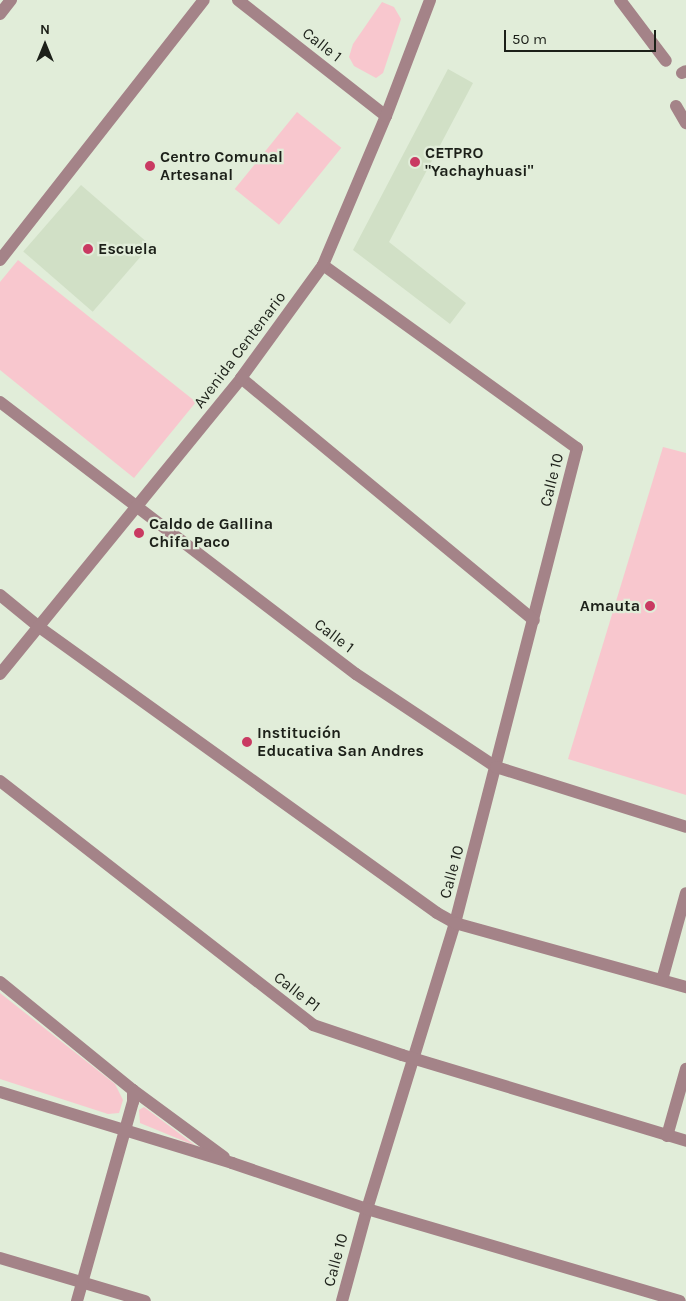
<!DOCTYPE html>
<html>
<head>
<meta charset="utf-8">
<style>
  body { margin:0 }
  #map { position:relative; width:686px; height:1301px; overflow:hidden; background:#e1edd9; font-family:Karla,sans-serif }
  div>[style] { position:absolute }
  .built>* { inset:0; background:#d1e0c6; transform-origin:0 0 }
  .green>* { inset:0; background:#f8c7ce; transform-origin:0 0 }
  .minor>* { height:12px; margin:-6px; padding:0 6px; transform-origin:6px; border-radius:6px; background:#a48388 }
  .dots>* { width:14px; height:14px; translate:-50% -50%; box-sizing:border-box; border:2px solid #e1edd9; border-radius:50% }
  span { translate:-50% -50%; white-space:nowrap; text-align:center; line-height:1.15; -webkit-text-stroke:4.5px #e1edd9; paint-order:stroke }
  .street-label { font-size:16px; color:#1c2019 }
  .poi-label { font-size:16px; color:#1c2019; font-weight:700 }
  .left { translate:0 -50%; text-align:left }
  .right { translate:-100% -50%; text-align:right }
  .north { position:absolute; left:20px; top:20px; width:50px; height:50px; -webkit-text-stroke:4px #e1edd9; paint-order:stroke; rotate:0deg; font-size:14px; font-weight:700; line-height:20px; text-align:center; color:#1c2019 }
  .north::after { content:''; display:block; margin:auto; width:18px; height:22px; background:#1c2019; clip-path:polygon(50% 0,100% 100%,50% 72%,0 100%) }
  .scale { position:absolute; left:504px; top:30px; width:152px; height:22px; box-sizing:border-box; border:2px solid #1c2019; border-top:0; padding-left:6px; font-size:15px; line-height:18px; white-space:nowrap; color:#1c2019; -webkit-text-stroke:4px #e1edd9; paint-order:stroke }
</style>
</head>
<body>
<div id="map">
  <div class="built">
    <i style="clip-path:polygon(448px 69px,473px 83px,389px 242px,466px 303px,450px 324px,353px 250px)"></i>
    <i style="left:81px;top:185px;width:92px;height:88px;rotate:41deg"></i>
  </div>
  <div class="green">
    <i style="clip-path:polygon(382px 2px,394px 7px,401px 19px,383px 73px,376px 78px,354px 66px,349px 57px,353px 44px)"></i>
    <i style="left:297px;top:112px;width:57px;height:99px;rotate:39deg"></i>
    <i style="clip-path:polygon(18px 260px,196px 402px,134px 478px,0 370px,0 282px)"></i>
    <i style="clip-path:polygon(663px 447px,686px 453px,686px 795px,568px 759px)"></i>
    <i style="clip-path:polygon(0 993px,115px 1084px,123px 1100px,119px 1113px,108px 1114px,0 1079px)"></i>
    <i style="clip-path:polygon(144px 1107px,196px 1146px,140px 1123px,139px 1110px)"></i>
  </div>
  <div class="minor">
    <i style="left:238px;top:0;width:188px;rotate:38.1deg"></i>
    <i style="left:620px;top:0;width:76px;rotate:53deg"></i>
    <i style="left:0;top:14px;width:18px;rotate:-52deg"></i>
    <i style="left:682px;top:73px;width:4px;rotate:-27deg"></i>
    <i style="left:676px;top:106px;width:20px;rotate:60deg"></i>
    <i style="left:0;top:260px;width:330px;rotate:-51.9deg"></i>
    <i style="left:323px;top:265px;width:313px;rotate:35.8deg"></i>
    <i style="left:577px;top:448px;width:490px;rotate:104.4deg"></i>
    <i style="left:455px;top:923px;width:299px;rotate:107.1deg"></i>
    <i style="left:367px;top:1209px;width:95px;rotate:105.2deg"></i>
    <i style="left:241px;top:378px;width:380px;rotate:39.6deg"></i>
    <i style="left:0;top:402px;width:448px;rotate:37.4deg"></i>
    <i style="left:356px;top:674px;width:168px;rotate:33.6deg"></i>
    <i style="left:496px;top:767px;width:199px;rotate:17.5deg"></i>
    <i style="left:0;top:595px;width:50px;rotate:39.4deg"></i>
    <i style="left:39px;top:627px;width:490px;rotate:35.7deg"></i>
    <i style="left:437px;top:913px;width:21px;rotate:29deg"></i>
    <i style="left:455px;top:923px;width:240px;rotate:15.5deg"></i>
    <i style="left:0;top:674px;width:382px;rotate:-50.8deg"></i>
    <i style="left:241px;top:378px;width:140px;rotate:-54deg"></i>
    <i style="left:323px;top:265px;width:162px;rotate:-67.1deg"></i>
    <i style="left:386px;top:116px;width:124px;rotate:-69.2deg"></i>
    <i style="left:0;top:781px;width:397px;rotate:37.9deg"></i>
    <i style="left:313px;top:1025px;width:94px;rotate:18.6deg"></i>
    <i style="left:402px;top:1055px;width:297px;rotate:16.8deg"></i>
    <i style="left:662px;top:980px;width:90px;rotate:-74.6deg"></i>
    <i style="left:0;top:982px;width:171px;rotate:39.1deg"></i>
    <i style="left:133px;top:1090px;width:113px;rotate:36.4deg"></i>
    <i style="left:0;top:1092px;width:243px;rotate:17deg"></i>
    <i style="left:232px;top:1163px;width:143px;rotate:18.8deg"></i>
    <i style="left:367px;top:1209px;width:326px;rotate:16.4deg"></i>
    <i style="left:667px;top:1136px;width:70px;rotate:-74.2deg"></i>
    <i style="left:0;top:1258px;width:151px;rotate:16.5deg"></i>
    <i style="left:77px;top:1301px;width:207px;rotate:-74.3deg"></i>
    <i style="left:133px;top:1102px;width:12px;rotate:-90deg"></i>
  </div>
  <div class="dots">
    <i style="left:415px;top:162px;background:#c93a62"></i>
    <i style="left:150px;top:166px;background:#c93a62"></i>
    <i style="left:88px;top:249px;background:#c93a62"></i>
    <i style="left:139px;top:533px;background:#c93a62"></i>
    <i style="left:650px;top:606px;background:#c93a62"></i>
    <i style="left:247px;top:742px;background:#c93a62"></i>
  </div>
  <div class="street-label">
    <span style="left:322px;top:45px;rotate:38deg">Calle 1</span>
    <span style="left:240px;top:350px;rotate:-53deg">Avenida Centenario</span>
    <span style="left:552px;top:480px;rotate:-76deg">Calle 10</span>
    <span style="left:334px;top:636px;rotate:37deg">Calle 1</span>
    <span style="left:452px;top:872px;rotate:-75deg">Calle 10</span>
    <span style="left:297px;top:992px;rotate:38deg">Calle P1</span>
    <span style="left:336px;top:1260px;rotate:-75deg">Calle 10</span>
  </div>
  <div class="poi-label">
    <span class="left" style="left:425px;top:162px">CETPRO<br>"Yachayhuasi"</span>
    <span class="left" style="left:160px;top:166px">Centro Comunal<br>Artesanal</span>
    <span class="left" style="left:98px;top:249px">Escuela</span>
    <span class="left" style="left:149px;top:533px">Caldo de Gallina<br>Chifa Paco</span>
    <span class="right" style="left:640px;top:606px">Amauta</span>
    <span class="left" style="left:257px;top:742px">Institución<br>Educativa San Andres</span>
  </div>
  <div class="north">N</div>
  <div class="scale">50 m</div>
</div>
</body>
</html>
